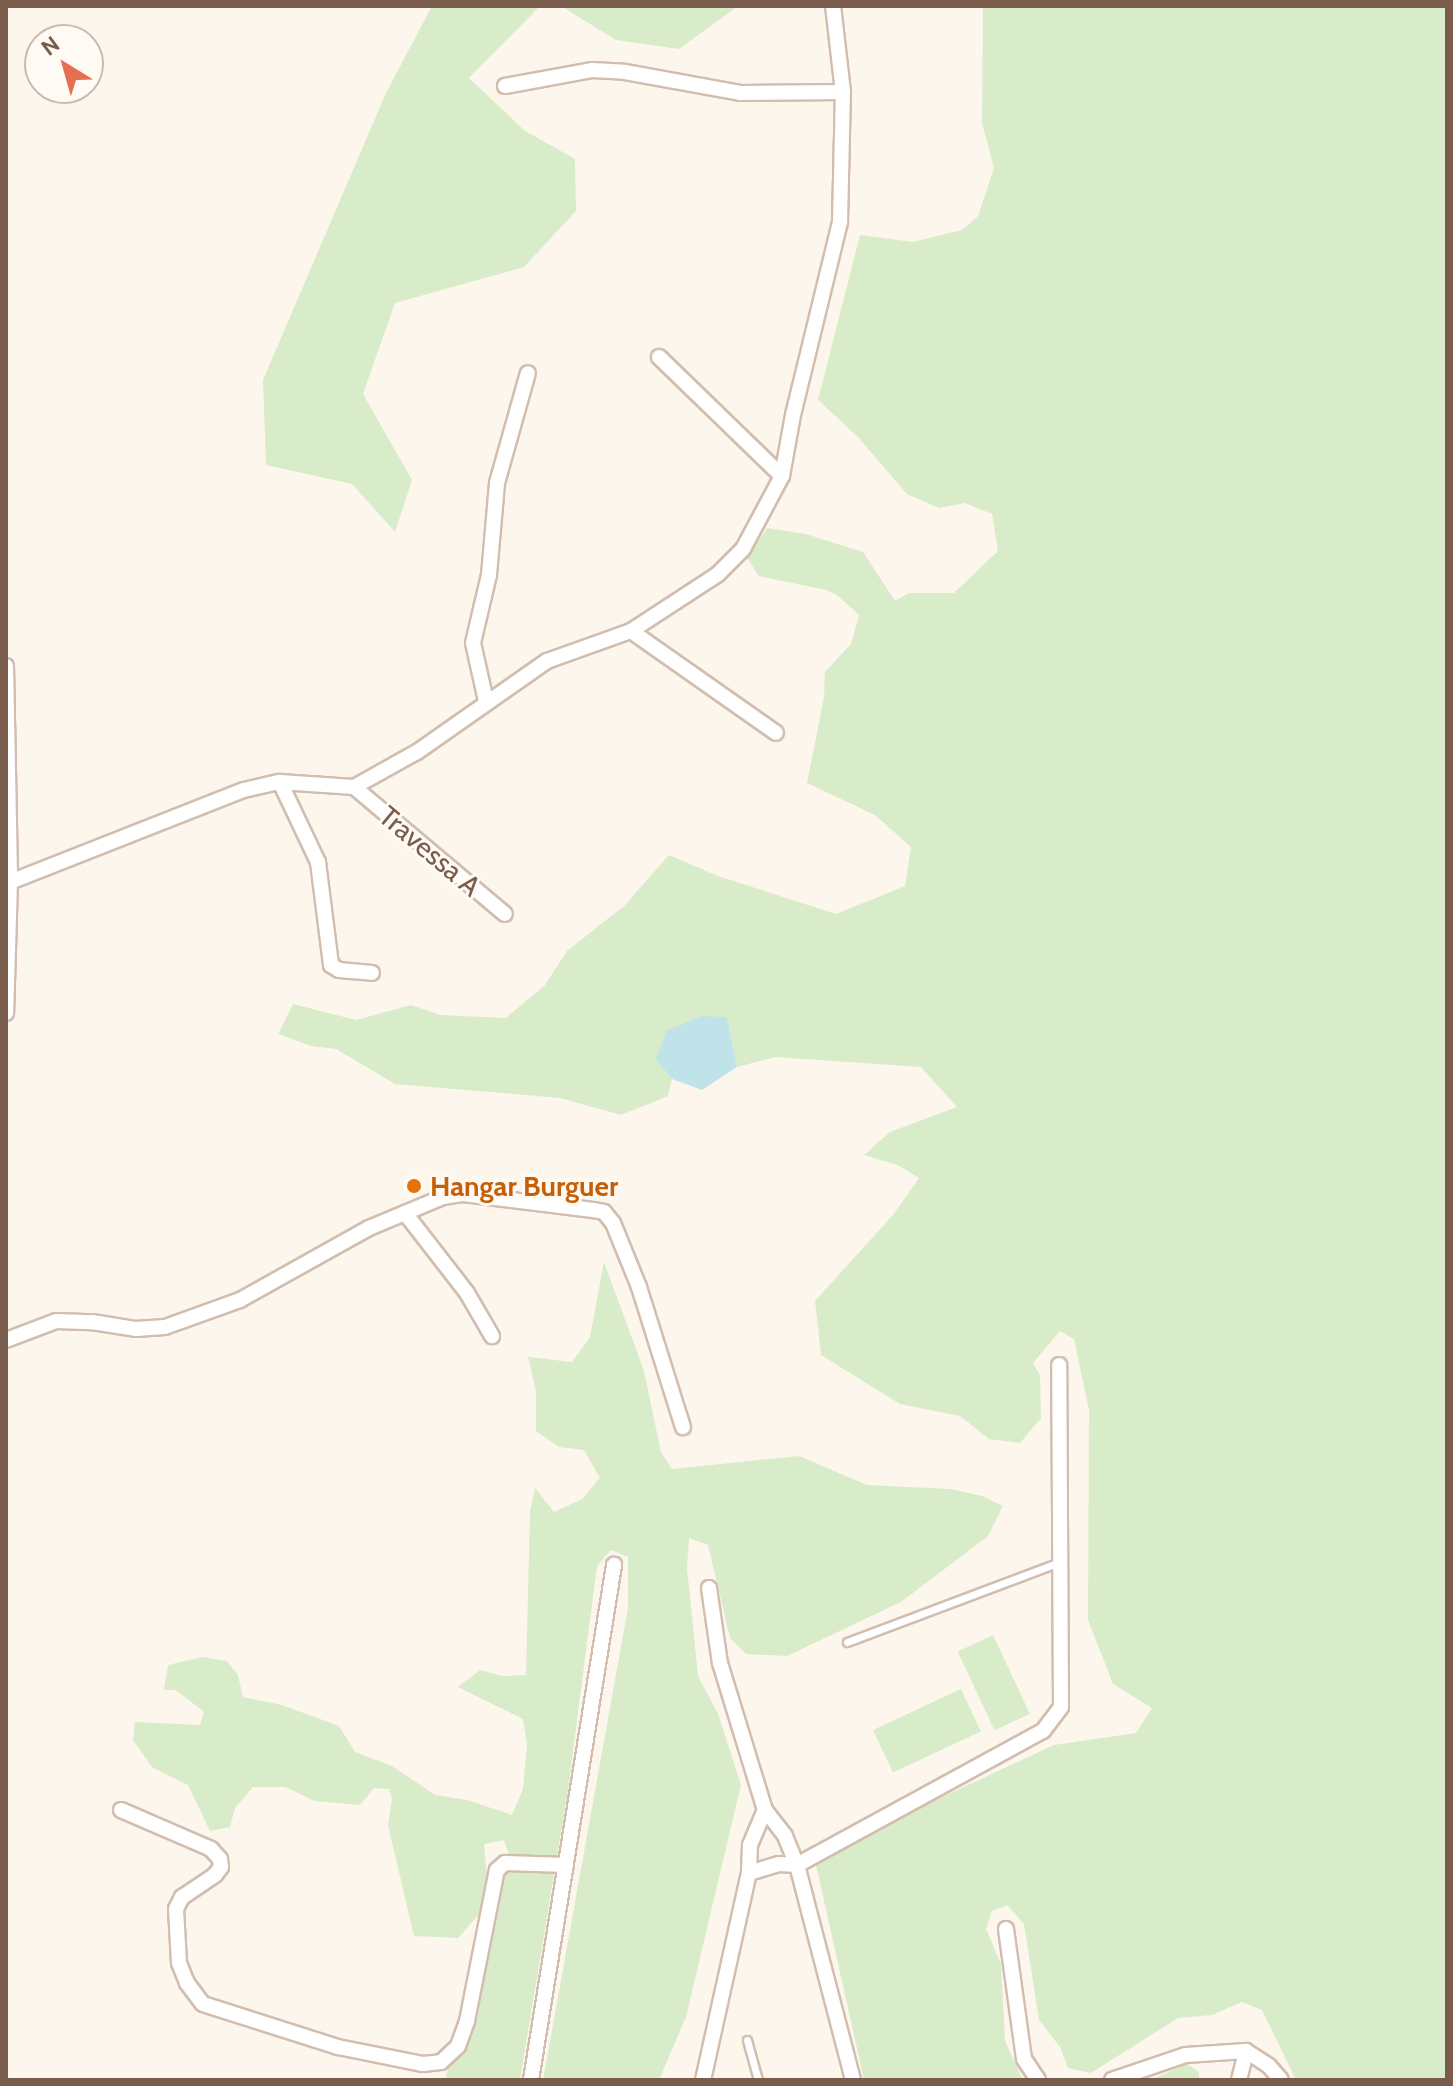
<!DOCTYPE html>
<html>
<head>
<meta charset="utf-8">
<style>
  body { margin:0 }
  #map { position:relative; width:1453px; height:2086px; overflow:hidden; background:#fdf6ec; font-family:Cabin,sans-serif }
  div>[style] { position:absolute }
  .green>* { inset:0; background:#d8ecc9; transform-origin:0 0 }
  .water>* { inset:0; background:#bfe3e8 }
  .roads { filter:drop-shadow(2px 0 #d1beb0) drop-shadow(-2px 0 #d1beb0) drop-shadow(0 2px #d1beb0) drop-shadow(0 -2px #d1beb0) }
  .service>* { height:7px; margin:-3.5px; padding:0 3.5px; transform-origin:3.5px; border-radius:3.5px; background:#fff }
  .minor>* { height:14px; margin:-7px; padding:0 7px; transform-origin:7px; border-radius:7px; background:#fff }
  .dots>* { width:22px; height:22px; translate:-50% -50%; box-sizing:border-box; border:4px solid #fffaf3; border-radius:50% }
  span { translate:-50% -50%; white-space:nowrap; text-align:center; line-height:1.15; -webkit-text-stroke:6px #fffaf3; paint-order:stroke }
  .street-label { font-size:28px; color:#7a5c4d }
  .food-label { font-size:28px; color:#c56008; font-weight:700 }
  .left { translate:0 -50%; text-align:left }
  .frame { position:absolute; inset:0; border:8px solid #7a5c4d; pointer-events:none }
  .north { position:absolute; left:24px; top:24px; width:80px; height:80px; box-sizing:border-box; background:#fffaf3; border:2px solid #cabbb1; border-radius:50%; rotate:323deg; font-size:22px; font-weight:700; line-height:32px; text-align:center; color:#7a5c4d }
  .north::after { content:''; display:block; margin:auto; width:28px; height:36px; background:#e76f51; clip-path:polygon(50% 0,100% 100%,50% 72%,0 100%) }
</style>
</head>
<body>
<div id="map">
  <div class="green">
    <i style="clip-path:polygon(432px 6px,540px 6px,469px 78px,525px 131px,575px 159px,576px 211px,524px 267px,395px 303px,363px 394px,412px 480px,395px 532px,352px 484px,266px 465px,263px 380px,386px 93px)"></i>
    <i style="clip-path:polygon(561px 6px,738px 6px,679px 49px,616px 40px)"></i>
    <i style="clip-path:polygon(983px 6px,1447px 6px,1447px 2080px,1296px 2080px,1262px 2010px,1242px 2002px,1212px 2015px,1178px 2018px,1091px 2073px,1068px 2068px,1060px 2047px,1039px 2020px,1024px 1924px,1007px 1905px,992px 1911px,986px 1929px,1001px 1964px,1005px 2041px,1023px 2080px,864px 2080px,816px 1865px,828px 1850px,1054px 1745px,1136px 1733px,1152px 1708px,1113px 1684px,1088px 1620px,1089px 1410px,1074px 1339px,1060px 1331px,1033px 1363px,1040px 1375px,1041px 1418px,1020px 1443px,989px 1439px,960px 1416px,900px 1404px,821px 1355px,815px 1301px,893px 1215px,919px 1178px,898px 1165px,864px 1155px,890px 1132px,957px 1107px,921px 1067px,775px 1057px,737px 1067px,727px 1018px,656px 1060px,672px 1079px,668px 1096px,621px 1115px,560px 1098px,395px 1084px,336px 1049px,311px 1046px,278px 1034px,293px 1004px,356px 1020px,411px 1005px,440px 1015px,506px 1018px,545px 985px,567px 951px,624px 906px,669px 855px,718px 876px,836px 914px,905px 886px,911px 847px,875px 815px,807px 783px,824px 697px,825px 672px,851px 644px,859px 615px,837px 595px,826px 590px,759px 576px,747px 558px,767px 528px,806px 534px,863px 552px,895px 601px,909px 593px,954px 593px,998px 551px,992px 514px,965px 503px,939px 508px,907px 494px,858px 437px,818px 400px,860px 235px,913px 242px,962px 230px,978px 216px,994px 168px,982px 123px)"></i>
    <i style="clip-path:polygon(604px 1262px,644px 1371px,661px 1452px,672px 1469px,799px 1456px,867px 1485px,950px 1489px,982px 1496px,1003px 1506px,988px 1536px,901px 1602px,787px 1656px,746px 1654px,730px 1638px,708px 1545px,689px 1538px,687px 1568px,698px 1676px,718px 1714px,741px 1785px,686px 2017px,659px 2080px,543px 2080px,628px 1608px,628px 1557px,611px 1550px,597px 1566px,568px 1790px,520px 2080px,445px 2080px,510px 1858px,504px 1840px,484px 1844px,487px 1875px,481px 1912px,458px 1938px,414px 1936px,388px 1825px,392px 1798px,389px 1789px,374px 1788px,360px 1805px,315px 1801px,285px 1787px,253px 1787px,235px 1808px,230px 1827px,210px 1831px,188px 1785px,152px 1767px,133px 1740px,135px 1722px,200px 1725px,204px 1712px,176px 1690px,164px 1690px,168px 1665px,202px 1657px,227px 1661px,238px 1675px,243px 1697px,282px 1705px,339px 1726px,355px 1752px,392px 1766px,435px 1795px,467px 1800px,512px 1815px,523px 1789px,527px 1744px,523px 1719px,458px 1687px,480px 1670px,503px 1676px,526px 1675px,530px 1512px,535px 1488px,554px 1512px,582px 1499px,600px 1478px,584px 1450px,559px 1447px,536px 1431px,536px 1392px,528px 1357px,572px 1362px,590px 1337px)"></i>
    <i style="left:993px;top:1635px;width:87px;height:39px;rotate:65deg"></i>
    <i style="left:961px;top:1689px;width:47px;height:97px;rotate:65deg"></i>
    <i style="clip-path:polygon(1187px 2064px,1199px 2072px,1199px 2080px,1150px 2080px)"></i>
  </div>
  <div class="water">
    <i style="clip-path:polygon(701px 1016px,727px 1017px,737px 1067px,702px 1090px,672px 1079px,656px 1060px,666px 1031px)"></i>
  </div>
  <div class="roads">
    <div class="service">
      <i style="left:847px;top:1642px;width:228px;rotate:-20.6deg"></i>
      <i style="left:747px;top:2040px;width:41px;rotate:74.6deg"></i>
    </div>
    <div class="minor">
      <i style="left:505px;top:86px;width:88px;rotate:-10.4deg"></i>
      <i style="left:592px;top:70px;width:33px;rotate:3deg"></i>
      <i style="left:625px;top:72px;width:117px;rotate:10.3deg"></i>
      <i style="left:740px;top:93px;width:103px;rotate:-0.6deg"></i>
      <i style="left:659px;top:357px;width:171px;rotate:44.1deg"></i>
      <i style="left:631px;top:631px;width:177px;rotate:35.1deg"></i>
      <i style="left:6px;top:666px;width:216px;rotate:88.9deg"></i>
      <i style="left:10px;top:882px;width:131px;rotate:91.7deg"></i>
      <i style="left:486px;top:701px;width:59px;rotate:-102.6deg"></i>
      <i style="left:473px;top:643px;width:70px;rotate:-76.8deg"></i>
      <i style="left:489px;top:575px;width:92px;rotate:-85deg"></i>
      <i style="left:497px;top:483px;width:114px;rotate:-74.3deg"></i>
      <i style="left:280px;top:782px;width:89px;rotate:64.6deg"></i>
      <i style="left:318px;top:862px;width:104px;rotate:82.8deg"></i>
      <i style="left:331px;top:965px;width:9px;rotate:32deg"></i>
      <i style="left:339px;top:970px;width:33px;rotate:5deg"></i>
      <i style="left:354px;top:787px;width:197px;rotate:40.1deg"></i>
      <i style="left:10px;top:882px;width:251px;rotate:-21.5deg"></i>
      <i style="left:244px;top:790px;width:37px;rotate:-13deg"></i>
      <i style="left:280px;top:782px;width:74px;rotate:3.9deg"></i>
      <i style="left:354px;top:787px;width:72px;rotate:-29.1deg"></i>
      <i style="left:417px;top:752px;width:159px;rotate:-35deg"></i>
      <i style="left:547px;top:661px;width:89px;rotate:-19.7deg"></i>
      <i style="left:631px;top:631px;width:104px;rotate:-33.2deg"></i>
      <i style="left:718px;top:574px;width:35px;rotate:-45deg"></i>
      <i style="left:743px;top:549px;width:83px;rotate:-61.9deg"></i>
      <i style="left:782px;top:476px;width:62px;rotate:-79.8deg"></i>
      <i style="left:793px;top:415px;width:199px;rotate:-76.3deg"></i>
      <i style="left:840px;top:222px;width:130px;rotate:-88.7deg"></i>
      <i style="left:843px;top:92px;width:87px;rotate:-96.6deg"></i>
      <i style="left:405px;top:1213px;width:101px;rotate:52.2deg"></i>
      <i style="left:467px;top:1293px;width:50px;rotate:59.8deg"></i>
      <i style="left:6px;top:1340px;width:53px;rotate:-20.8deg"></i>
      <i style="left:56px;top:1321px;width:36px;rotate:2deg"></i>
      <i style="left:92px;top:1322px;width:45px;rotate:9deg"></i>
      <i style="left:136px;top:1329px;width:29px;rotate:-4deg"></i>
      <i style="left:165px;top:1327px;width:80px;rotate:-19.8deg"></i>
      <i style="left:240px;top:1300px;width:148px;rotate:-29.2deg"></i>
      <i style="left:369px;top:1228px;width:80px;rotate:-22.7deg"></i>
      <i style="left:443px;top:1197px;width:20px;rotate:-9deg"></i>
      <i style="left:463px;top:1194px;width:131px;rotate:7deg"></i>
      <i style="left:593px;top:1210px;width:11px;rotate:10deg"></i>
      <i style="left:604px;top:1212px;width:14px;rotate:51deg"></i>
      <i style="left:613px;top:1223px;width:69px;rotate:67.9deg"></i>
      <i style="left:639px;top:1287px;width:147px;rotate:72.6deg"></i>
      <i style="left:709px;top:1588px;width:76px;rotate:81.7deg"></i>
      <i style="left:720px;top:1663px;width:154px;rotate:73deg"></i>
      <i style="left:765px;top:1810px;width:33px;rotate:52deg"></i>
      <i style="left:785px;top:1836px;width:31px;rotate:68deg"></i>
      <i style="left:797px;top:1865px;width:222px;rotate:75.4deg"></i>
      <i style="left:121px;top:1810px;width:98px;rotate:23.4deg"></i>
      <i style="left:211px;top:1849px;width:13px;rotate:48deg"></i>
      <i style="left:220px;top:1859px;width:8px;rotate:83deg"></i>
      <i style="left:221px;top:1867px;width:10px;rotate:127deg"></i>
      <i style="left:215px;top:1875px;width:40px;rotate:146deg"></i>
      <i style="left:182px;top:1897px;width:13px;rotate:117deg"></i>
      <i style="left:176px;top:1909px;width:54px;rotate:86.8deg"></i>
      <i style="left:179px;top:1963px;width:22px;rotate:68deg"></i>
      <i style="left:187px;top:1983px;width:26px;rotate:53deg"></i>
      <i style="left:203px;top:2004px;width:142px;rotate:17.7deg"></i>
      <i style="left:338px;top:2047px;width:87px;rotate:11.3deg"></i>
      <i style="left:423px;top:2064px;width:18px;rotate:-6deg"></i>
      <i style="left:441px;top:2062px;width:23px;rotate:-43deg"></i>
      <i style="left:458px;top:2046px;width:27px;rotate:-70deg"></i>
      <i style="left:467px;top:2021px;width:154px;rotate:-78.8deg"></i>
      <i style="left:497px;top:1870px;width:11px;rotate:-41deg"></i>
      <i style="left:505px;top:1863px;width:61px;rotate:1.9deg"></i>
      <i style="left:749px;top:1873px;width:31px;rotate:-17deg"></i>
      <i style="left:779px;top:1864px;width:18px;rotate:3deg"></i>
      <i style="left:797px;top:1865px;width:280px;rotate:-28.6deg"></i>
      <i style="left:1043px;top:1731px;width:30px;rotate:-53deg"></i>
      <i style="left:1061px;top:1707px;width:342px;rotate:-90.3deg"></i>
      <i style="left:1006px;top:1929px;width:131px;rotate:82.1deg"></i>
      <i style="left:1024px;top:2059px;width:25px;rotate:56deg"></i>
      <i style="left:531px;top:2080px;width:522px;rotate:-80.84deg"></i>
      <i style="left:703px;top:2080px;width:212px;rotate:-77.5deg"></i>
      <i style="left:749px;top:1873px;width:28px;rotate:-88deg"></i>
      <i style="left:750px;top:1845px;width:38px;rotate:-67deg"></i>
      <i style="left:1112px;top:2080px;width:78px;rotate:-18.7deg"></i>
      <i style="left:1186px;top:2055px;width:60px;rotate:-3.8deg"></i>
      <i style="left:1246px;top:2051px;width:27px;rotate:33deg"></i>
      <i style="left:1269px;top:2066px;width:18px;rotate:49deg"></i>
      <i style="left:1239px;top:2080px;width:30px;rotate:-76deg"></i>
    </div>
  </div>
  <div class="dots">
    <i style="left:414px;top:1186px;background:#e8710a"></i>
  </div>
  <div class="street-label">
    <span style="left:430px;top:851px;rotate:40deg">Travessa A</span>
  </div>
  <div class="food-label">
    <span class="left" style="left:430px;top:1186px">Hangar Burguer</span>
  </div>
  <div class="frame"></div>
  <div class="north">N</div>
</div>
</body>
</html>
